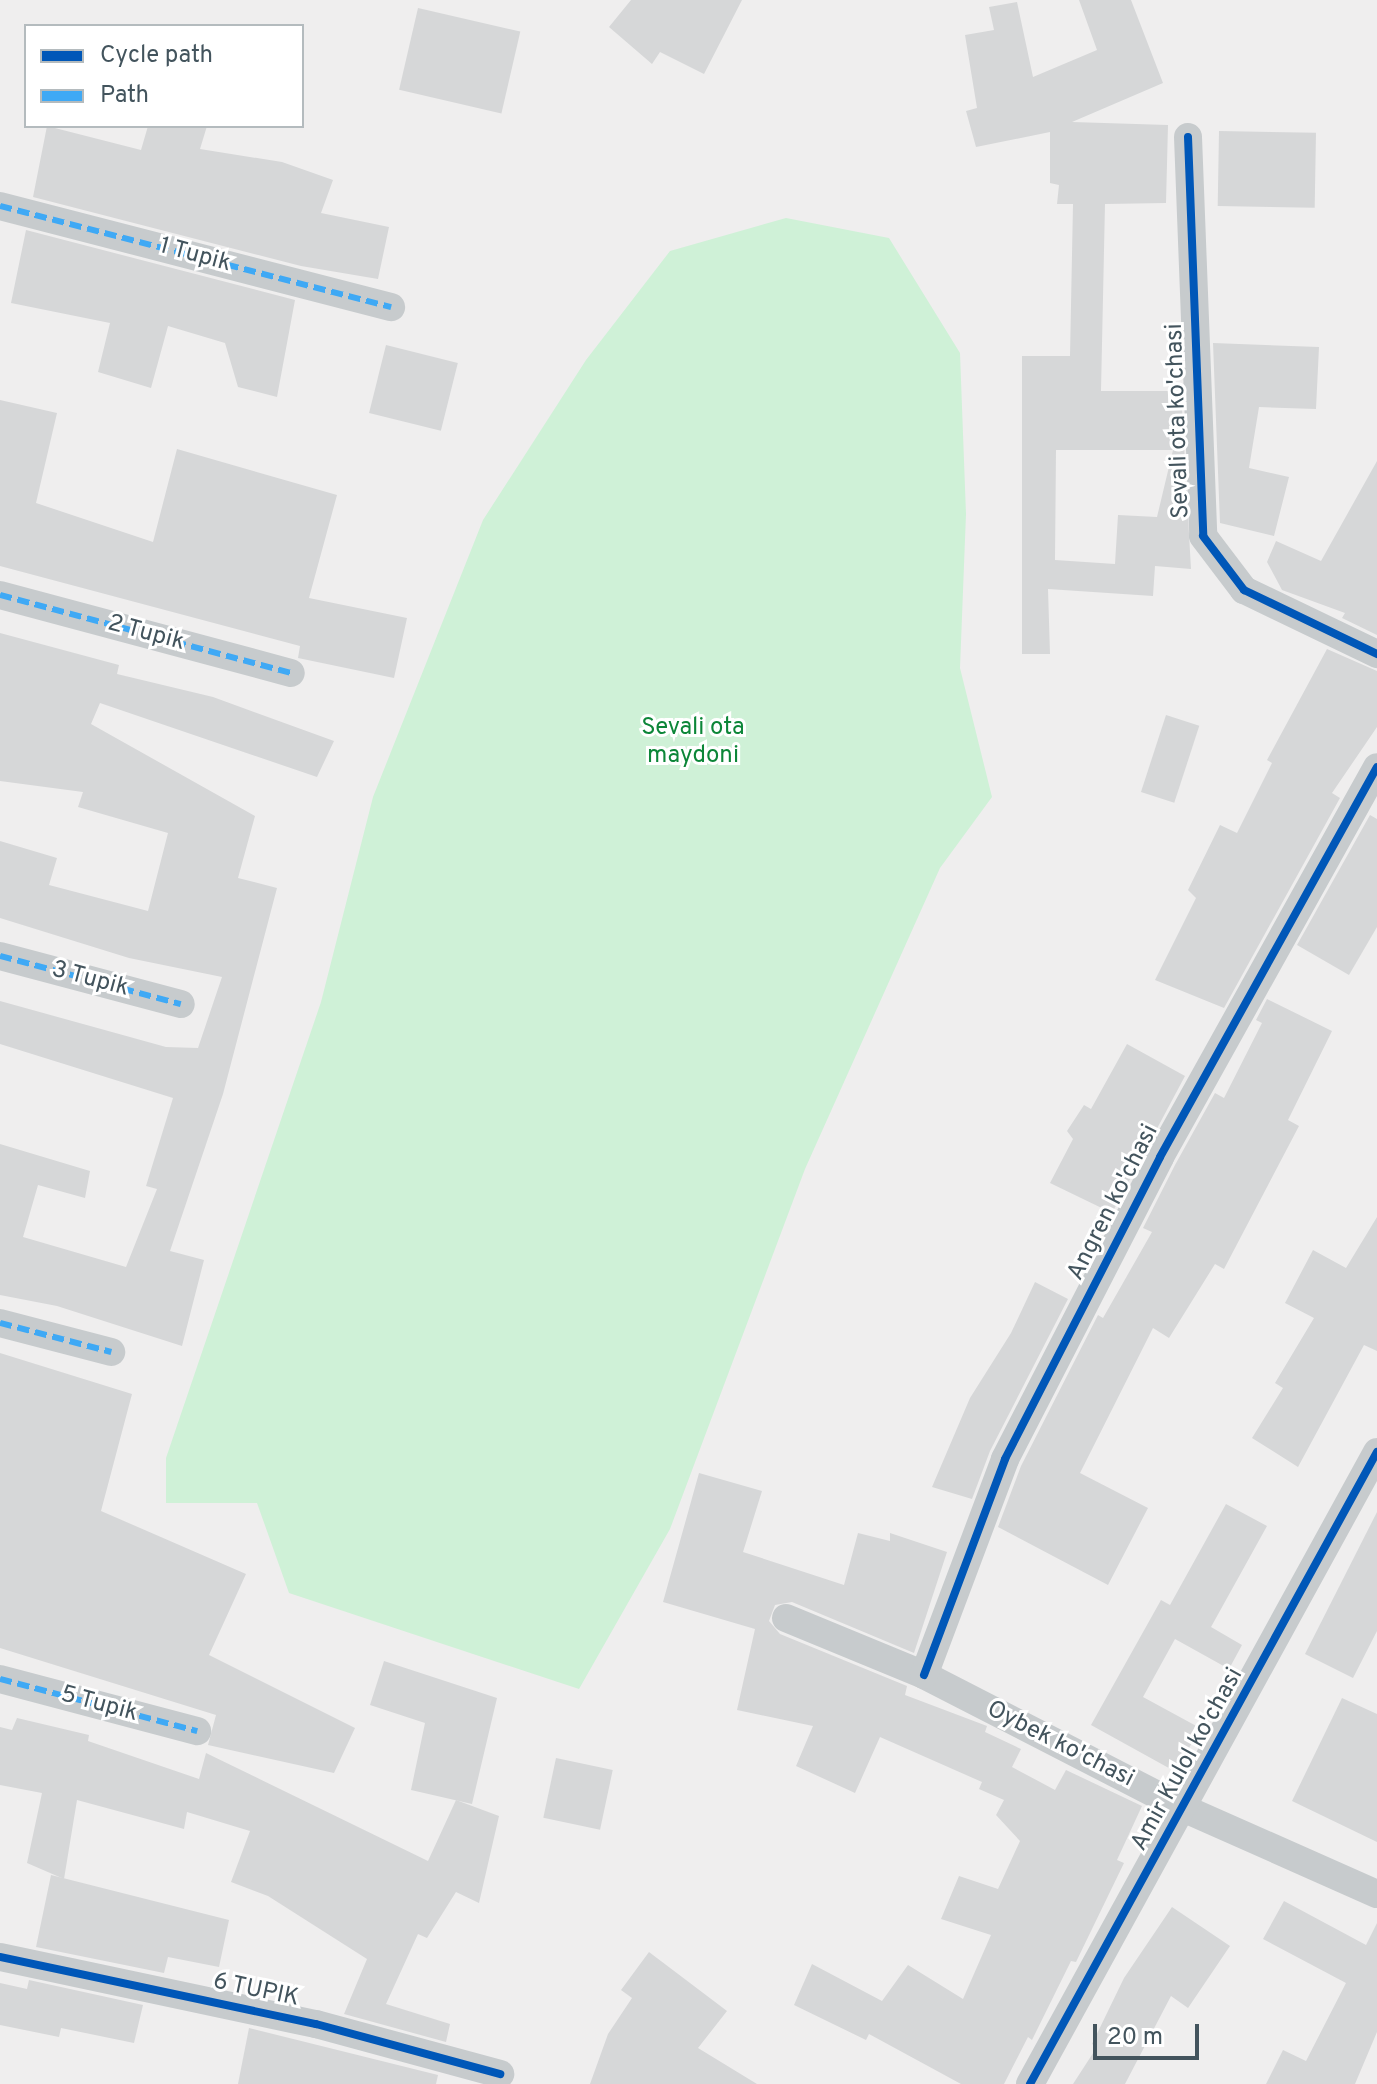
<!DOCTYPE html>
<html>
<head>
<meta charset="utf-8">
<style>
  body { margin:0 }
  #map { position:relative; width:1377px; height:2084px; overflow:hidden; background:#efeeee; font-family:Overpass,sans-serif }
  div>[style] { position:absolute }
  .green>* { inset:0; background:#cff1d7 }
  .building>* { inset:0; background:#d6d7d8; transform-origin:0 0 }
  .minor>* { height:28px; margin:-14px; padding:0 14px; transform-origin:14px; border-radius:14px; background:#c7cbcd }
  .quiet>* { height:6px; margin-top:-3px; transform-origin:0; background:repeating-linear-gradient(90deg,#3fa9f5 0 12px,transparent 0 18px) }
  .cycleway>* { height:8px; margin:-4px; padding:0 4px; transform-origin:4px; border-radius:4px; background:#0057b8 }
  span { translate:-50% -50%; white-space:nowrap; text-align:center; line-height:1.15; -webkit-text-stroke:6px #fff; paint-order:stroke }
  .street-label { font-size:24px; color:#43545d }
  .park-label { font-size:24px; color:#0c8638 }
  .legend { position:absolute; left:24px; top:24px; width:280px; height:104px; box-sizing:border-box; background:#fff; border:2px solid #b4bbbe; margin:0; padding:10px 14px; list-style:none; font-size:24px; color:#43545d }
  .legend li { display:flex; align-items:center; gap:16px; height:40px }
  .legend b { width:40px; border:2px solid #b4bbbe }
  .scale { position:absolute; left:1093px; top:2024px; width:106px; height:36px; box-sizing:border-box; border:4px solid #43545d; border-top:0; padding-left:10px; font-size:24px; line-height:28px; white-space:nowrap; color:#43545d; -webkit-text-stroke:6px #fff; paint-order:stroke }
</style>
</head>
<body>
<div id="map">
  <div class="green">
    <i style="clip-path:polygon(786px 218px,889px 238px,960px 353px,966px 514px,960px 668px,992px 797px,940px 868px,805px 1169px,670px 1529px,579px 1689px,289px 1593px,257px 1503px,166px 1503px,166px 1458px,321px 1002px,373px 797px,483px 520px,586px 360px,670px 251px)"></i>
  </div>
  <div class="building">
    <i style="clip-path:polygon(631px 0,742px 0,704px 74px,660px 52px,652px 64px,609px 27px)"></i>
    <i style="clip-path:polygon(evenodd,1079px 0,1131px 0,1163px 83px,1072px 122px,1168px 125px,1166px 203px,1105px 204px,1101px 391px,1181px 391px,1191px 569px,1155px 566px,1153px 596px,1048px 589px,1050px 654px,1022px 654px,1022px 356px,1070px 356px,1073px 204px,1057px 204px,1059px 185px,1050px 183px,1050px 132px,976px 147px,966px 111px,977px 108px,965px 35px,994px 30px,989px 7px,1017px 2px,1033px 77px,1097px 50px,1079px 0,1056px 450px,1173px 450px,1157px 517px,1118px 515px,1115px 564px,1055px 560px,1056px 450px)"></i>
    <i style="left:418px;top:8px;width:105px;height:84px;rotate:13deg"></i>
    <i style="clip-path:polygon(47px 126px,141px 150px,148px 126px,207px 126px,200px 149px,282px 162px,333px 180px,321px 213px,389px 227px,378px 279px,301px 266px,33px 197px)"></i>
    <i style="left:1219px;top:131px;width:97px;height:75px;rotate:1deg"></i>
    <i style="clip-path:polygon(26px 230px,295px 300px,277px 397px,238px 387px,225px 343px,168px 326px,151px 388px,98px 372px,110px 323px,11px 303px)"></i>
    <i style="clip-path:polygon(1213px 343px,1319px 347px,1316px 409px,1259px 407px,1249px 468px,1289px 477px,1274px 536px,1220px 523px)"></i>
    <i style="left:386px;top:345px;width:74px;height:70px;rotate:14deg"></i>
    <i style="clip-path:polygon(0 400px,57px 413px,36px 503px,153px 542px,177px 449px,337px 495px,309px 598px,407px 618px,394px 678px,298px 658px,300px 646px,0 566px)"></i>
    <i style="clip-path:polygon(1377px 461px,1377px 635px,1342px 618px,1345px 613px,1282px 590px,1267px 562px,1276px 541px,1321px 561px)"></i>
    <i style="clip-path:polygon(0 633px,119px 665px,117px 674px,213px 697px,334px 741px,317px 777px,100px 703px,91px 724px,255px 816px,238px 878px,277px 888px,223px 1094px,170px 1251px,204px 1260px,182px 1346px,57px 1306px,0 1295px,0 1144px,90px 1171px,85px 1198px,38px 1185px,23px 1237px,126px 1267px,157px 1189px,146px 1186px,173px 1098px,0 1044px,0 1001px,166px 1047px,198px 1048px,222px 977px,129px 958px,0 918px,0 841px,57px 858px,49px 885px,148px 911px,168px 833px,78px 807px,83px 792px,0 781px)"></i>
    <i style="clip-path:polygon(1327px 649px,1377px 671px,1377px 727px,1332px 793px,1340px 798px,1224px 1008px,1155px 980px,1196px 898px,1188px 890px,1220px 825px,1237px 833px,1272px 763px,1267px 760px)"></i>
    <i style="left:1166px;top:715px;width:35px;height:81px;rotate:18deg"></i>
    <i style="clip-path:polygon(1370px 815px,1377px 819px,1377px 927px,1349px 975px,1297px 945px)"></i>
    <i style="clip-path:polygon(1267px 999px,1332px 1031px,1288px 1120px,1299px 1126px,1224px 1269px,1215px 1264px,1169px 1338px,1153px 1328px,1080px 1473px,1148px 1508px,1108px 1585px,998px 1527px,1021px 1466px,1098px 1315px,1103px 1318px,1152px 1232px,1143px 1228px,1175px 1165px,1215px 1093px,1224px 1098px,1262px 1023px,1256px 1020px)"></i>
    <i style="clip-path:polygon(1127px 1044px,1185px 1076px,1112px 1213px,1050px 1183px,1073px 1139px,1067px 1131px,1084px 1105px,1091px 1109px)"></i>
    <i style="clip-path:polygon(1377px 1217px,1377px 1351px,1364px 1345px,1298px 1467px,1252px 1438px,1283px 1388px,1275px 1383px,1314px 1318px,1285px 1303px,1313px 1250px,1346px 1268px)"></i>
    <i style="clip-path:polygon(1035px 1282px,1068px 1299px,990px 1451px,972px 1499px,932px 1487px,970px 1398px,1011px 1333px)"></i>
    <i style="clip-path:polygon(0 1353px,132px 1394px,101px 1511px,246px 1574px,209px 1655px,355px 1728px,334px 1773px,208px 1745px,216px 1715px,0 1648px)"></i>
    <i style="clip-path:polygon(699px 1473px,762px 1491px,743px 1552px,844px 1585px,858px 1533px,890px 1541px,890px 1533px,947px 1552px,914px 1653px,792px 1602px,775px 1605px,769px 1621px,780px 1634px,907px 1686px,905px 1695px,987px 1726px,985px 1732px,1021px 1749px,1012px 1767px,1055px 1790px,1066px 1770px,1142px 1806px,1117px 1860px,1124px 1863px,1076px 1962px,1071px 1961px,1032px 2040px,1028px 2037px,1004px 2084px,961px 2084px,869px 2034px,866px 2040px,794px 2005px,812px 1964px,882px 2001px,908px 1965px,963px 1999px,991px 1935px,941px 1919px,959px 1876px,998px 1889px,1020px 1841px,996px 1815px,1004px 1800px,979px 1789px,982px 1782px,880px 1737px,855px 1793px,796px 1766px,813px 1726px,737px 1710px,755px 1629px,663px 1602px)"></i>
    <i style="clip-path:polygon(1226px 1504px,1267px 1526px,1211px 1627px,1242px 1645px,1229px 1669px,1175px 1639px,1143px 1697px,1200px 1728px,1176px 1772px,1091px 1725px,1161px 1600px,1170px 1605px)"></i>
    <i style="clip-path:polygon(1377px 1512px,1377px 1631px,1353px 1678px,1305px 1654px)"></i>
    <i style="clip-path:polygon(384px 1661px,497px 1698px,472px 1804px,411px 1790px,425px 1723px,370px 1705px)"></i>
    <i style="clip-path:polygon(1342px 1698px,1377px 1714px,1377px 1842px,1292px 1801px)"></i>
    <i style="clip-path:polygon(17px 1718px,89px 1735px,88px 1741px,199px 1779px,206px 1753px,428px 1861px,456px 1800px,499px 1816px,479px 1903px,456px 1892px,427px 1938px,418px 1934px,386px 2004px,450px 2024px,446px 2042px,344px 2014px,367px 1959px,268px 1896px,231px 1882px,250px 1831px,187px 1812px,184px 1829px,77px 1800px,64px 1879px,27px 1863px,42px 1793px,0 1785px,0 1727px,12px 1730px)"></i>
    <i style="left:556px;top:1758px;width:58px;height:61px;rotate:12deg"></i>
    <i style="clip-path:polygon(51px 1875px,229px 1920px,219px 1967px,168px 1957px,164px 1973px,36px 1947px)"></i>
    <i style="clip-path:polygon(1284px 1901px,1366px 1945px,1377px 1923px,1377px 2032px,1355px 2084px,1266px 2084px,1283px 2050px,1306px 2061px,1346px 1983px,1263px 1939px)"></i>
    <i style="clip-path:polygon(1172px 1907px,1230px 1946px,1188px 2008px,1171px 1996px,1125px 2084px,1073px 2084px,1097px 2047px,1092px 2044px,1124px 1978px)"></i>
    <i style="clip-path:polygon(649px 1952px,727px 2011px,698px 2048px,757px 2084px,590px 2084px,608px 2034px,632px 1998px,621px 1990px)"></i>
    <i style="clip-path:polygon(29px 1980px,143px 2005px,134px 2043px,61px 2028px,59px 2037px,0 2025px,0 1983px,27px 1989px)"></i>
    <i style="clip-path:polygon(249px 2028px,438px 2075px,436px 2084px,238px 2084px)"></i>
  </div>
  <div class="minor">
    <i style="left:1188px;top:137px;width:399px;rotate:87.8deg"></i>
    <i style="left:1203px;top:536px;width:68px;rotate:52.8deg"></i>
    <i style="left:1244px;top:590px;width:148px;rotate:25.7deg"></i>
    <i style="left:0;top:206px;width:404px;rotate:14.5deg"></i>
    <i style="left:0;top:595px;width:301px;rotate:15deg"></i>
    <i style="left:0;top:956px;width:187px;rotate:14.9deg"></i>
    <i style="left:0;top:1323px;width:115px;rotate:14.6deg"></i>
    <i style="left:786px;top:1618px;width:149px;rotate:22.4deg"></i>
    <i style="left:924px;top:1675px;width:293px;rotate:27.2deg"></i>
    <i style="left:1185px;top:1809px;width:210px;rotate:23.9deg"></i>
    <i style="left:924px;top:1675px;width:231px;rotate:-69.4deg"></i>
    <i style="left:1005px;top:1459px;width:339px;rotate:-62.8deg"></i>
    <i style="left:1160px;top:1157px;width:446px;rotate:-60.9deg"></i>
    <i style="left:0;top:1679px;width:204px;rotate:14.8deg"></i>
    <i style="left:0;top:1957px;width:323px;rotate:12deg"></i>
    <i style="left:316px;top:2024px;width:191px;rotate:15.2deg"></i>
    <i style="left:1030px;top:2084px;width:721px;rotate:-61.23deg"></i>
  </div>
  <div class="quiet">
    <i style="left:0;top:206px;width:404px;rotate:14.5deg"></i>
    <i style="left:0;top:595px;width:301px;rotate:15deg"></i>
    <i style="left:0;top:956px;width:187px;rotate:14.9deg"></i>
    <i style="left:0;top:1323px;width:115px;rotate:14.6deg"></i>
    <i style="left:0;top:1679px;width:204px;rotate:14.8deg"></i>
  </div>
  <div class="cycleway">
    <i style="left:1188px;top:137px;width:399px;rotate:87.8deg"></i>
    <i style="left:1203px;top:536px;width:68px;rotate:52.8deg"></i>
    <i style="left:1244px;top:590px;width:148px;rotate:25.7deg"></i>
    <i style="left:924px;top:1675px;width:231px;rotate:-69.4deg"></i>
    <i style="left:1005px;top:1459px;width:339px;rotate:-62.8deg"></i>
    <i style="left:1160px;top:1157px;width:446px;rotate:-60.9deg"></i>
    <i style="left:0;top:1957px;width:323px;rotate:12deg"></i>
    <i style="left:316px;top:2024px;width:191px;rotate:15.2deg"></i>
    <i style="left:1030px;top:2084px;width:721px;rotate:-61.23deg"></i>
  </div>
  <div class="street-label">
    <span style="left:195px;top:256px;rotate:15deg">1 Tupik</span>
    <span style="left:1179px;top:421px;rotate:-92deg">Sevali ota ko'chasi</span>
    <span style="left:146px;top:634px;rotate:15deg">2 Tupik</span>
    <span style="left:90px;top:980px;rotate:15deg">3 Tupik</span>
    <span style="left:1114px;top:1203px;rotate:-63deg">Angren ko'chasi</span>
    <span style="left:99px;top:1705px;rotate:15deg">5 Tupik</span>
    <span style="left:1060px;top:1745px;rotate:27deg">Oybek ko'chasi</span>
    <span style="left:1188px;top:1760px;rotate:-61deg">Amir Kulol ko'chasi</span>
    <span style="left:256px;top:1991px;rotate:12deg">6 TUPIK</span>
  </div>
  <div class="park-label">
    <span style="left:693px;top:743px">Sevali ota<br>maydoni</span>
  </div>
  <ul class="legend">
  <li><b style="height:10px;background:#0057b8"></b>Cycle path</li>
  <li><b style="height:10px;background:#3fa9f5"></b>Path</li>
  </ul>
  <div class="scale">20 m</div>
</div>
</body>
</html>
